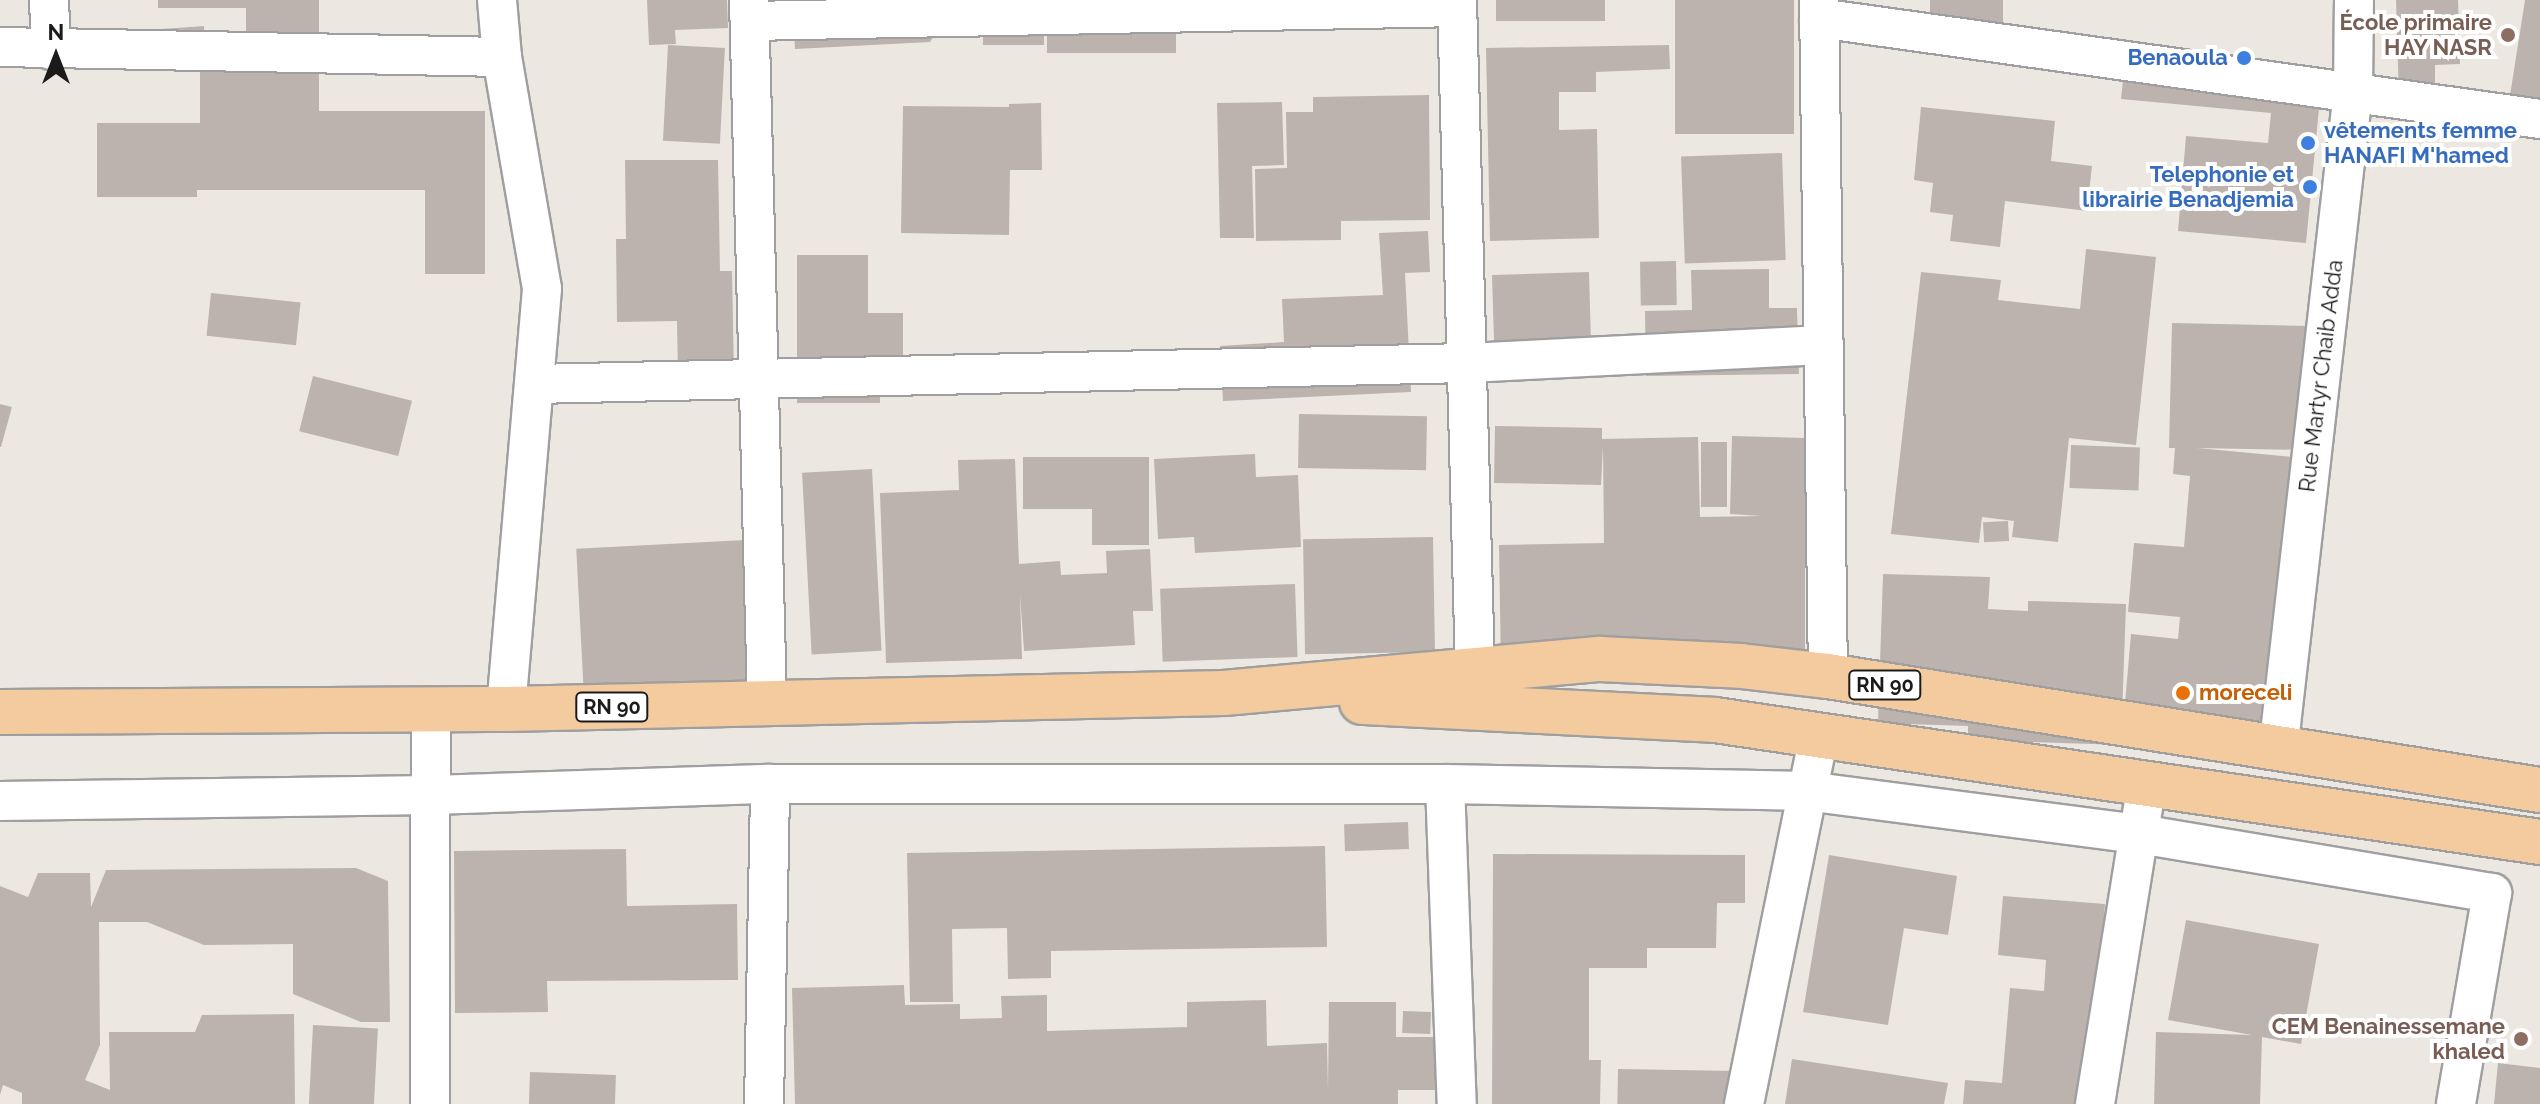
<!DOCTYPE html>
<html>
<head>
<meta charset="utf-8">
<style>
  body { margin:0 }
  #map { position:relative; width:2540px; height:1104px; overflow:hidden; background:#ece8e1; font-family:Raleway,sans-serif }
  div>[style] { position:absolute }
  .building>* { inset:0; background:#bcb3ae; transform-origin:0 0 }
  .roads { filter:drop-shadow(2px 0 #9f9f9f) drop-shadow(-2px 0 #9f9f9f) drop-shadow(0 2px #9f9f9f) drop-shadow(0 -2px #9f9f9f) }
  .street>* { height:38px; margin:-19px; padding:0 19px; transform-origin:19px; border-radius:19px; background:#fff }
  .primary>* { height:44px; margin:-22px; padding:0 22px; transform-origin:22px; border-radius:22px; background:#f4cb9f }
  .dots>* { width:22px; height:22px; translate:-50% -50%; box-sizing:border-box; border:4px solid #fff; border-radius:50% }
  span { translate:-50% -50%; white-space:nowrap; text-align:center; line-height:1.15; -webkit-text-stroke:8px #fff; paint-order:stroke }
  .shield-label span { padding:2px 6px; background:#fff; border:2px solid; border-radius:6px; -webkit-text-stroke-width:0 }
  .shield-label { font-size:20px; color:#1b1b1b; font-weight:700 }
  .education-label { font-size:22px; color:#785e54; font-weight:700 }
  .right { translate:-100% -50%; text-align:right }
  .shop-label { font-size:22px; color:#366cbe; font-weight:700 }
  .left { translate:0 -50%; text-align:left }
  .street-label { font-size:22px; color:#1b1b1b }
  .food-label { font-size:22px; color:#c56008; font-weight:700 }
  .north { position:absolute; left:16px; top:16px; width:80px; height:80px; -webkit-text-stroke:6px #fff; paint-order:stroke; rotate:0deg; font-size:22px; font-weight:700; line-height:32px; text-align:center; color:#1b1b1b }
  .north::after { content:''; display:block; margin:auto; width:28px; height:36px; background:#1b1b1b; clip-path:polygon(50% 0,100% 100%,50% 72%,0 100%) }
</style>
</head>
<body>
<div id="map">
  <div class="building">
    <i style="clip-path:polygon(158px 0,319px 0,319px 111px,485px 111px,485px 274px,425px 274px,425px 190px,197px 190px,197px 197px,97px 197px,97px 123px,200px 123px,200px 72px,204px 67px,165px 70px,162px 29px,204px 26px,206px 65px,246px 50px,246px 8px,158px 8px)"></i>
    <i style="clip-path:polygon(647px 0,727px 0,728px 28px,675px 30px,676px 44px,649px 45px)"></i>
    <i style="clip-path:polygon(792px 0,949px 0,950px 12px,930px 42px,795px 49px)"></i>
    <i style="left:983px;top:0;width:61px;height:45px"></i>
    <i style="left:1047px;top:0;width:129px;height:53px"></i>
    <i style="left:1496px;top:0;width:109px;height:21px"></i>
    <i style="left:1675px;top:0;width:119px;height:134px"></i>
    <i style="left:1930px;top:0;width:73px;height:28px"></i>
    <i style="clip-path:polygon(2396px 0,2458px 0,2460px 64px,2435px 65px,2435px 98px,2399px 99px)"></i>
    <i style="clip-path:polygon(2525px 0,2540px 0,2540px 106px,2509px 102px)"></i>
    <i style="left:668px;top:45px;width:57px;height:96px;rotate:3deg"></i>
    <i style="clip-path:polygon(1669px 45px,1670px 69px,1596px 72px,1596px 92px,1559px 92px,1559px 130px,1597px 129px,1599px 238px,1490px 241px,1486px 48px)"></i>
    <i style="clip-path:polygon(2123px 80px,2320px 98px,2306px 243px,2178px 231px,2186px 136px,2268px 143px,2271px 113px,2121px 99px)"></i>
    <i style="clip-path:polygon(1429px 95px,1430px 220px,1341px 221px,1341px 240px,1256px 241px,1255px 169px,1287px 168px,1286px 112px,1313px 112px,1313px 97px)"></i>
    <i style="clip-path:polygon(1282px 102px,1284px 165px,1252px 166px,1254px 238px,1220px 238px,1217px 103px)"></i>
    <i style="clip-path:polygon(1041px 103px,1042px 170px,1010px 170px,1009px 235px,901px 233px,903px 106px,1009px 107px,1009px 104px)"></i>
    <i style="clip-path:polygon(1921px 107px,2055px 121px,2051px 161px,2092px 166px,2087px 211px,2005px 201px,2000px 247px,1950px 241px,1953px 215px,1930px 212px,1933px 183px,1914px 180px)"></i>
    <i style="left:1782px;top:153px;width:107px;height:101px;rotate:88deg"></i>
    <i style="clip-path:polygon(625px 160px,718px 160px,720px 271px,732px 271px,734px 376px,678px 377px,677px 321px,617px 322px,616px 239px,626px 239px)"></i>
    <i style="clip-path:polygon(1428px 231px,1430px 272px,1405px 273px,1411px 392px,1223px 401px,1220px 346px,1284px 342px,1282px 299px,1383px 295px,1379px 233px)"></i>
    <i style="clip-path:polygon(2086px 249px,2156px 257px,2136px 445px,2069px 438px,2058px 542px,2012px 537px,2014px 521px,1982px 517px,1979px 543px,1891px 534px,1921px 272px,2001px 280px,1998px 300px,2080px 309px)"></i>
    <i style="clip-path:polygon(797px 255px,868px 255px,868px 313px,903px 313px,903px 368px,880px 368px,880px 403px,797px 403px)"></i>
    <i style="left:1676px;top:261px;width:44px;height:36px;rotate:89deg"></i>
    <i style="clip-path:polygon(1769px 269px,1769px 308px,1797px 308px,1799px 374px,1646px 376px,1645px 311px,1692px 310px,1691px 270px)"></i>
    <i style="clip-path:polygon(1589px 272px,1591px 342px,1495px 374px,1492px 275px)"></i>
    <i style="left:211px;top:293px;width:90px;height:43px;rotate:6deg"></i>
    <i style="clip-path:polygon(2172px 323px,2310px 326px,2308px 450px,2197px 448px,2293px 457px,2268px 738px,2123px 726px,2131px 634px,2178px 639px,2180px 617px,2128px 612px,2134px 543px,2184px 547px,2190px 476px,2173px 474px,2175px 448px,2169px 448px)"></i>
    <i style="left:313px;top:376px;width:102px;height:57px;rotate:14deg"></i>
    <i style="clip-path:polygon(0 404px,12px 407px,1px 447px,0 447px)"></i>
    <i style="left:1299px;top:414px;width:128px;height:54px;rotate:1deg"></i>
    <i style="clip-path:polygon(1495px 426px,1602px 428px,1602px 439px,1698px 437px,1700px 517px,1761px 516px,1730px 514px,1732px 436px,1805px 438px,1805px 649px,1614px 653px,1501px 669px,1499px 545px,1604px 543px,1603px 446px,1601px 485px,1494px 483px)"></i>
    <i style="left:1701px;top:442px;width:26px;height:65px"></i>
    <i style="left:2071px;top:445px;width:69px;height:43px;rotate:2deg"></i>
    <i style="clip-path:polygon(1255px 454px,1256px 477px,1298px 475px,1301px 547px,1195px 553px,1194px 537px,1158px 539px,1154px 459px)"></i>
    <i style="clip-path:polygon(1023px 457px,1149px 457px,1149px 545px,1092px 545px,1092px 509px,1023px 509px)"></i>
    <i style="clip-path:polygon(1015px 459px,1019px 564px,1060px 561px,1061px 575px,1107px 573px,1106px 551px,1150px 549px,1153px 611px,1133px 611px,1135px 645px,1024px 651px,1020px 594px,1022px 659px,886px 663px,880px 493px,959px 490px,958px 460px)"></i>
    <i style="left:872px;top:469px;width:182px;height:70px;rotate:87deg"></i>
    <i style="left:2008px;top:521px;width:20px;height:25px;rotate:87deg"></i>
    <i style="left:1433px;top:537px;width:115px;height:130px;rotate:89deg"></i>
    <i style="left:745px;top:540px;width:156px;height:169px;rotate:87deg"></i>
    <i style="clip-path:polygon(1883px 574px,1990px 577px,1988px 609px,2028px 611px,2028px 601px,2126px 604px,2121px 745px,1968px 740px,1968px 726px,1878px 723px)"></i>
    <i style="left:1295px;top:584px;width:73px;height:135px;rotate:88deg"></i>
    <i style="left:1408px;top:822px;width:27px;height:64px;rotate:88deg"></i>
    <i style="clip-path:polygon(1325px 846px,1327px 947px,1051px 951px,1051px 978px,1008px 979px,1007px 928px,952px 929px,953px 1002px,910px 1002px,907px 853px)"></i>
    <i style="clip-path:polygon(626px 849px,627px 906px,737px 904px,738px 980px,547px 981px,548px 1012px,455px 1013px,454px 851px)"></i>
    <i style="clip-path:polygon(1493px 854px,1745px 855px,1745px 903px,1717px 903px,1716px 948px,1647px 948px,1647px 968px,1589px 968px,1589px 1060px,1601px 1060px,1600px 1104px,1492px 1104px)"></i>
    <i style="clip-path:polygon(1829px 855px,1957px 876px,1948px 935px,1904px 928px,1888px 1025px,1803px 1012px)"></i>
    <i style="clip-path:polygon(356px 868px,388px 881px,390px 1022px,361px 1022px,293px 994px,293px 944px,204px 945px,147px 922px,99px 922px,100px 1045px,85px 1080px,110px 1090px,109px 1032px,195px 1032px,202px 1015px,294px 1014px,295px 1104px,22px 1104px,22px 1093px,3px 1085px,0 1095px,0 886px,28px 897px,38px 873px,90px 873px,91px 907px,106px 870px)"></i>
    <i style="clip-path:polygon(2003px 896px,2105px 904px,2088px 1104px,1963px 1104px,1965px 1080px,2002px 1083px,2010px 988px,2044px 991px,2046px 960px,1998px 955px)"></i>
    <i style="clip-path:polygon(2186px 920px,2319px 944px,2301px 1044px,2262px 1037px,2260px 1104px,2154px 1104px,2156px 1032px,2252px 1035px,2168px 1020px)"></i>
    <i style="clip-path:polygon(904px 985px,905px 1005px,960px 1004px,960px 1019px,1002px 1018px,1001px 996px,1047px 995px,1047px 1031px,1187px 1027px,1187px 1002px,1266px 1000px,1267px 1046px,1327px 1043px,1328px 1091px,1329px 1002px,1396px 1002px,1396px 1037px,1435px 1037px,1435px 1090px,1398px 1090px,1398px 1104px,795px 1104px,792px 988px)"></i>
    <i style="left:1403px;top:1011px;width:28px;height:22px;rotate:2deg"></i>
    <i style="left:313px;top:1025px;width:65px;height:79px;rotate:3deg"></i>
    <i style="clip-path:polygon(1792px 1059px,1948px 1083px,1944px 1104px,1785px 1104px)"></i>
    <i style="clip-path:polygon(2498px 1063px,2540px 1068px,2540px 1104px,2494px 1104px)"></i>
    <i style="left:1618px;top:1069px;width:119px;height:35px;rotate:1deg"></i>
    <i style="left:530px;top:1072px;width:86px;height:32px;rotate:2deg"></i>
  </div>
  <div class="roads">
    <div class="street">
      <i style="left:49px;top:0;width:50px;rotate:87.7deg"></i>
      <i style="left:497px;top:0;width:57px;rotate:85deg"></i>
      <i style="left:502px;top:57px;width:235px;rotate:80.2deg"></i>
      <i style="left:542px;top:289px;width:422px;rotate:94.9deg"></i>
      <i style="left:749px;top:0;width:703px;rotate:88.53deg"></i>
      <i style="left:1457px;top:0;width:670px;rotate:88.46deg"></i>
      <i style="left:1819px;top:0;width:676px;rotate:89.24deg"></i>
      <i style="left:1819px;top:18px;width:728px;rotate:7.97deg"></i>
      <i style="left:750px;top:21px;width:707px;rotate:-1.13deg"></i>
      <i style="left:0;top:47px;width:502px;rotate:1.14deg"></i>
      <i style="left:534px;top:384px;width:933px;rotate:-1.29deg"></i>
      <i style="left:1467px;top:363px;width:357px;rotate:-2.9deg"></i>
      <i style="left:2278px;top:751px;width:663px;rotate:-83.51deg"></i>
      <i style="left:2353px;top:92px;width:92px;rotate:-89.4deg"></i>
      <i style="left:1445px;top:784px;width:320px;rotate:87.9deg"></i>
      <i style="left:0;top:801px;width:432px;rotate:-0.8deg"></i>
      <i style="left:432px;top:795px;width:338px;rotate:-1.9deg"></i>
      <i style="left:770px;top:784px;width:675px"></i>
      <i style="left:1445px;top:784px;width:362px;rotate:1.1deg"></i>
      <i style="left:1807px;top:791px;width:335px;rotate:7.4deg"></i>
      <i style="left:2139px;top:834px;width:358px;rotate:9.5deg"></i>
      <i style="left:2492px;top:893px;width:214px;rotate:99.7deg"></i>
      <i style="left:430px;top:1104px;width:395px;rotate:-89.9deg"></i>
      <i style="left:764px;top:1104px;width:320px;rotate:-88.9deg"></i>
      <i style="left:1744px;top:1104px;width:377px;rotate:-78.5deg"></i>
      <i style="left:2095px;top:1104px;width:324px;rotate:-80.8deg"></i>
    </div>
    <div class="primary">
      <i style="left:1362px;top:702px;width:353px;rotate:2.9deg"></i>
      <i style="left:1715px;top:720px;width:834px;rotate:8.41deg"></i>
      <i style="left:0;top:712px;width:506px;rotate:-0.34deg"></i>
      <i style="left:506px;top:709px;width:718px;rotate:-1.28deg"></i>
      <i style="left:1224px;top:693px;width:378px;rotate:-5.2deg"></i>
      <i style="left:1600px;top:659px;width:141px;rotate:2.8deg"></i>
      <i style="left:1741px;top:666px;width:88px;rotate:6.6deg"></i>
      <i style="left:1828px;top:676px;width:721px;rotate:9.1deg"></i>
    </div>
  </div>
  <div class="dots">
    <i style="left:2508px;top:35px;background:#8d6e63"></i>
    <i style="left:2244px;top:58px;background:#3f7fe0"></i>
    <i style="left:2308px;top:143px;background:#3f7fe0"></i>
    <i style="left:2310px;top:187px;background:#3f7fe0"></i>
    <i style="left:2183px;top:693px;background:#e8710a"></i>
    <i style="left:2521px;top:1039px;background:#8d6e63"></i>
  </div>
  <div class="shield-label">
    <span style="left:1885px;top:685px">RN 90</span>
    <span style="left:612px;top:707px">RN 90</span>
  </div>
  <div class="education-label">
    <span class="right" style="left:2492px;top:35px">École primaire<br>HAY NASR</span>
    <span class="right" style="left:2505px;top:1039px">CEM Benainessemane<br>khaled</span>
  </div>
  <div class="shop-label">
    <span class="right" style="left:2228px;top:58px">Benaoula</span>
    <span class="left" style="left:2324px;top:143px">vêtements femme<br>HANAFI M'hamed</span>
    <span class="right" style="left:2294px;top:187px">Telephonie et<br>librairie Benadjemia</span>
  </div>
  <div class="street-label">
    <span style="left:2321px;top:376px;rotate:-83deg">Rue Martyr Chaib Adda</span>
  </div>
  <div class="food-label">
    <span class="left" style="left:2199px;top:693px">moreceli</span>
  </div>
  <div class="north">N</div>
</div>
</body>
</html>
